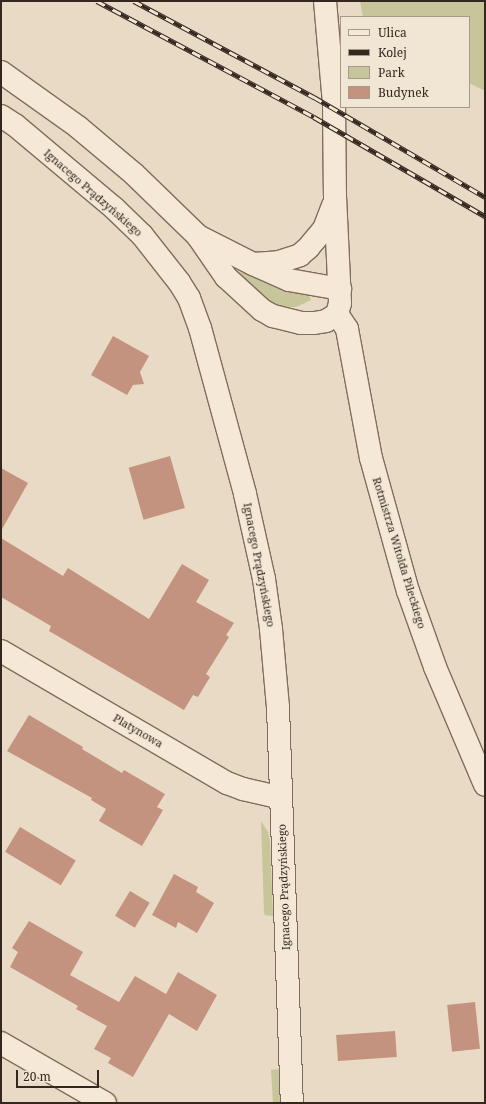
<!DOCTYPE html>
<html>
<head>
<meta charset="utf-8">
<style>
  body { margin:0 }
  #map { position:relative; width:486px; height:1104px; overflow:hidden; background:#e9dac5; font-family:"Noto Serif",serif }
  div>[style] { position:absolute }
  .green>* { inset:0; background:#c6c69a }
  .building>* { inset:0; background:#c3937f; transform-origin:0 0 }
  .roads { filter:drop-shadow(1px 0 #826c5d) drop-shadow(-1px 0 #826c5d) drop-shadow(0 1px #826c5d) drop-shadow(0 -1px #826c5d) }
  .street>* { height:22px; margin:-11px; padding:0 11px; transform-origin:11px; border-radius:11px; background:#f5e8d7 }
  .secondary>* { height:22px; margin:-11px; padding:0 11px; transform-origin:11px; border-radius:11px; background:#f5e8d7 }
  .rail>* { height:4.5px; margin-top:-2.25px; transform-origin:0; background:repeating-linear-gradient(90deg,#f1e5d3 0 9px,#34271f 0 18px); box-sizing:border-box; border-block:1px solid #34271f }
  span { translate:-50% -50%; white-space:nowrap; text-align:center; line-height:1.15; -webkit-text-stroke:3px #f1e5d3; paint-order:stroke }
  .street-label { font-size:11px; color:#34271f }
  .frame { position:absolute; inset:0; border:2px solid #34271f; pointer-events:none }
  .legend { position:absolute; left:340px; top:16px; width:130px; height:92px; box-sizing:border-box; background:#f1e5d3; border:1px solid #a5998b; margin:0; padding:5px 7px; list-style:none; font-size:12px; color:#34271f }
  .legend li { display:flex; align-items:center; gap:8px; height:20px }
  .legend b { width:20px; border:1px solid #a5998b }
  .scale { position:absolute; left:16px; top:1070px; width:83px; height:18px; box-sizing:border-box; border:2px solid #34271f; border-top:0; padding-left:5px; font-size:12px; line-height:14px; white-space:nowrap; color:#34271f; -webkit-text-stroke:3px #f1e5d3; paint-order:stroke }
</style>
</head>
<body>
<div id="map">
  <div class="green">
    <i style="clip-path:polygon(360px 1px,485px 1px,485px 91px,469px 83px,469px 17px,363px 17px)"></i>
    <i style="clip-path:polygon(239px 272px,244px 273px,280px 289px,309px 295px,311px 300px,296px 307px,288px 307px,271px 304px,237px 275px)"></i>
    <i style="clip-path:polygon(261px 821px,268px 832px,270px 841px,273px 916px,265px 915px,264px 913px)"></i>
    <i style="clip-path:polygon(279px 1069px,280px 1103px,273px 1103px,271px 1070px)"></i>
  </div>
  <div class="building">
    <i style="clip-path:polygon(113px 336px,149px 356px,140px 372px,144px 384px,133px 385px,127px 395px,91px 375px)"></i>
    <i style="left:170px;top:456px;width:54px;height:43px;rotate:74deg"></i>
    <i style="clip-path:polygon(1px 468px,28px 483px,1px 531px)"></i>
    <i style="clip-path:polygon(1px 538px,63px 576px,68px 568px,149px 619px,182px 564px,209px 580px,196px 602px,234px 623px,226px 635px,229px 637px,206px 674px,210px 677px,198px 697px,193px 695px,184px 710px,49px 631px,51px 626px,1px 597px)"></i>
    <i style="clip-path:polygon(29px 715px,83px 747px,82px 749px,122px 773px,124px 770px,165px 794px,157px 807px,163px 810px,142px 846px,99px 821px,106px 809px,91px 800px,92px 798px,7px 751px)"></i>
    <i style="left:20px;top:827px;width:65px;height:29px;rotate:31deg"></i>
    <i style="clip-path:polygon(174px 874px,198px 887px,196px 892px,214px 903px,197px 933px,178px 922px,176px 928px,152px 915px)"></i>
    <i style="left:130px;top:891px;width:23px;height:29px;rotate:31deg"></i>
    <i style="clip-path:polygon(29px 921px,83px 952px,70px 975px,119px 1002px,135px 976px,166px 994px,178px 972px,217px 995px,197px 1031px,169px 1014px,133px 1077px,108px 1063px,111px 1058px,94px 1049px,107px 1026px,76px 1009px,78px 1006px,10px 967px,18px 952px,12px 948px)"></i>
    <i style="left:475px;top:1002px;width:47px;height:28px;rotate:84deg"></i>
    <i style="left:395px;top:1031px;width:26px;height:59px;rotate:86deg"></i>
  </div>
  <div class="roads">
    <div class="street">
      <i style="left:1px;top:116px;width:17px;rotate:33deg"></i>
      <i style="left:15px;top:125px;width:129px;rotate:40deg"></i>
      <i style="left:114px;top:208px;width:39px;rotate:44deg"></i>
      <i style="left:142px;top:235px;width:60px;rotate:51.8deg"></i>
      <i style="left:179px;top:282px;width:19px;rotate:58deg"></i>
      <i style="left:189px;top:298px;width:32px;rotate:70deg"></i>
      <i style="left:200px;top:328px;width:172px;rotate:74.8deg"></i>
      <i style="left:245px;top:494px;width:87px;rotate:77.4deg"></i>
      <i style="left:264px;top:579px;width:50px;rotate:82deg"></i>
      <i style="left:271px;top:629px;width:78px;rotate:84.9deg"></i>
      <i style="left:278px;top:707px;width:396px;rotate:88deg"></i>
      <i style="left:1px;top:651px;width:262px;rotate:30.3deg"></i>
      <i style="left:227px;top:783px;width:17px;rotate:21deg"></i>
      <i style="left:243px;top:789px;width:39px;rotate:13deg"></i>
      <i style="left:1px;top:1043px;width:120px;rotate:30deg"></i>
    </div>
    <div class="secondary">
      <i style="left:325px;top:1px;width:103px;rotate:85deg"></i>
      <i style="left:334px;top:104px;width:92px;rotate:89.4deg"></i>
      <i style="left:335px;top:196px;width:107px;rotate:87.3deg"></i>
      <i style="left:340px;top:303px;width:11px;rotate:105deg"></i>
      <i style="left:1px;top:72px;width:95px;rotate:35.5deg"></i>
      <i style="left:78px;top:127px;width:73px;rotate:40deg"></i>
      <i style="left:134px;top:174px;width:88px;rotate:44.1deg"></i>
      <i style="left:197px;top:235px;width:51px;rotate:55.4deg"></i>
      <i style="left:226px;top:277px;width:49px;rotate:42.5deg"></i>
      <i style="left:262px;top:310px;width:13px;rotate:29deg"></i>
      <i style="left:273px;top:316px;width:29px;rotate:14deg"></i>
      <i style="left:301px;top:323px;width:13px"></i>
      <i style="left:314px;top:323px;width:12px;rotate:-9deg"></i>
      <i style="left:326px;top:321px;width:13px;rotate:-32deg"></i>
      <i style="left:198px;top:236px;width:62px;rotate:27deg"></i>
      <i style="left:253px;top:264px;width:26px;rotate:-4deg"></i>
      <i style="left:279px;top:262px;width:22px;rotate:-18deg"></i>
      <i style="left:300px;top:255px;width:11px;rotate:-41deg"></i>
      <i style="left:308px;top:248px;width:25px;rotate:-50deg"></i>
      <i style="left:324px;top:229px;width:26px;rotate:-69deg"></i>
      <i style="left:255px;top:265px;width:37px;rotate:24deg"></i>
      <i style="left:289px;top:280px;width:52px;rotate:10deg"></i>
      <i style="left:337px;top:314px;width:18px;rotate:56deg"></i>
      <i style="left:347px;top:329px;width:131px;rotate:79.5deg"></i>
      <i style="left:371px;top:458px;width:138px;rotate:74.5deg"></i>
      <i style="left:408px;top:591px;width:81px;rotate:70.4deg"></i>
      <i style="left:435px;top:667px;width:128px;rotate:67deg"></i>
    </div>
  </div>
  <div class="rail">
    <i style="left:97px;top:1px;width:246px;rotate:28.1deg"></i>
    <i style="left:314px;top:117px;width:198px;rotate:30.1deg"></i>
    <i style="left:134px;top:1px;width:204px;rotate:28.1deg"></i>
    <i style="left:314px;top:97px;width:198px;rotate:30.3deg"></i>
  </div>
  <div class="street-label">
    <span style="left:93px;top:193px;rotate:41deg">Ignacego Prądzyńskiego</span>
    <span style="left:399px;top:553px;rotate:73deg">Rotmistrza Witolda Pileckiego</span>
    <span style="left:259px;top:565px;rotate:79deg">Ignacego Prądzyńskiego</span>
    <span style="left:138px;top:731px;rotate:30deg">Platynowa</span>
    <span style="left:284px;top:887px;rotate:-92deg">Ignacego Prądzyńskiego</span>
  </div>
  <div class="frame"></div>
  <ul class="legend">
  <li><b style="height:5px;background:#f5e8d7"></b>Ulica</li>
  <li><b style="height:5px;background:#34271f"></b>Kolej</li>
  <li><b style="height:11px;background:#c6c69a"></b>Park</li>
  <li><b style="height:11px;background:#c3937f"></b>Budynek</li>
  </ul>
  <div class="scale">20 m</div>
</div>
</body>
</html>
